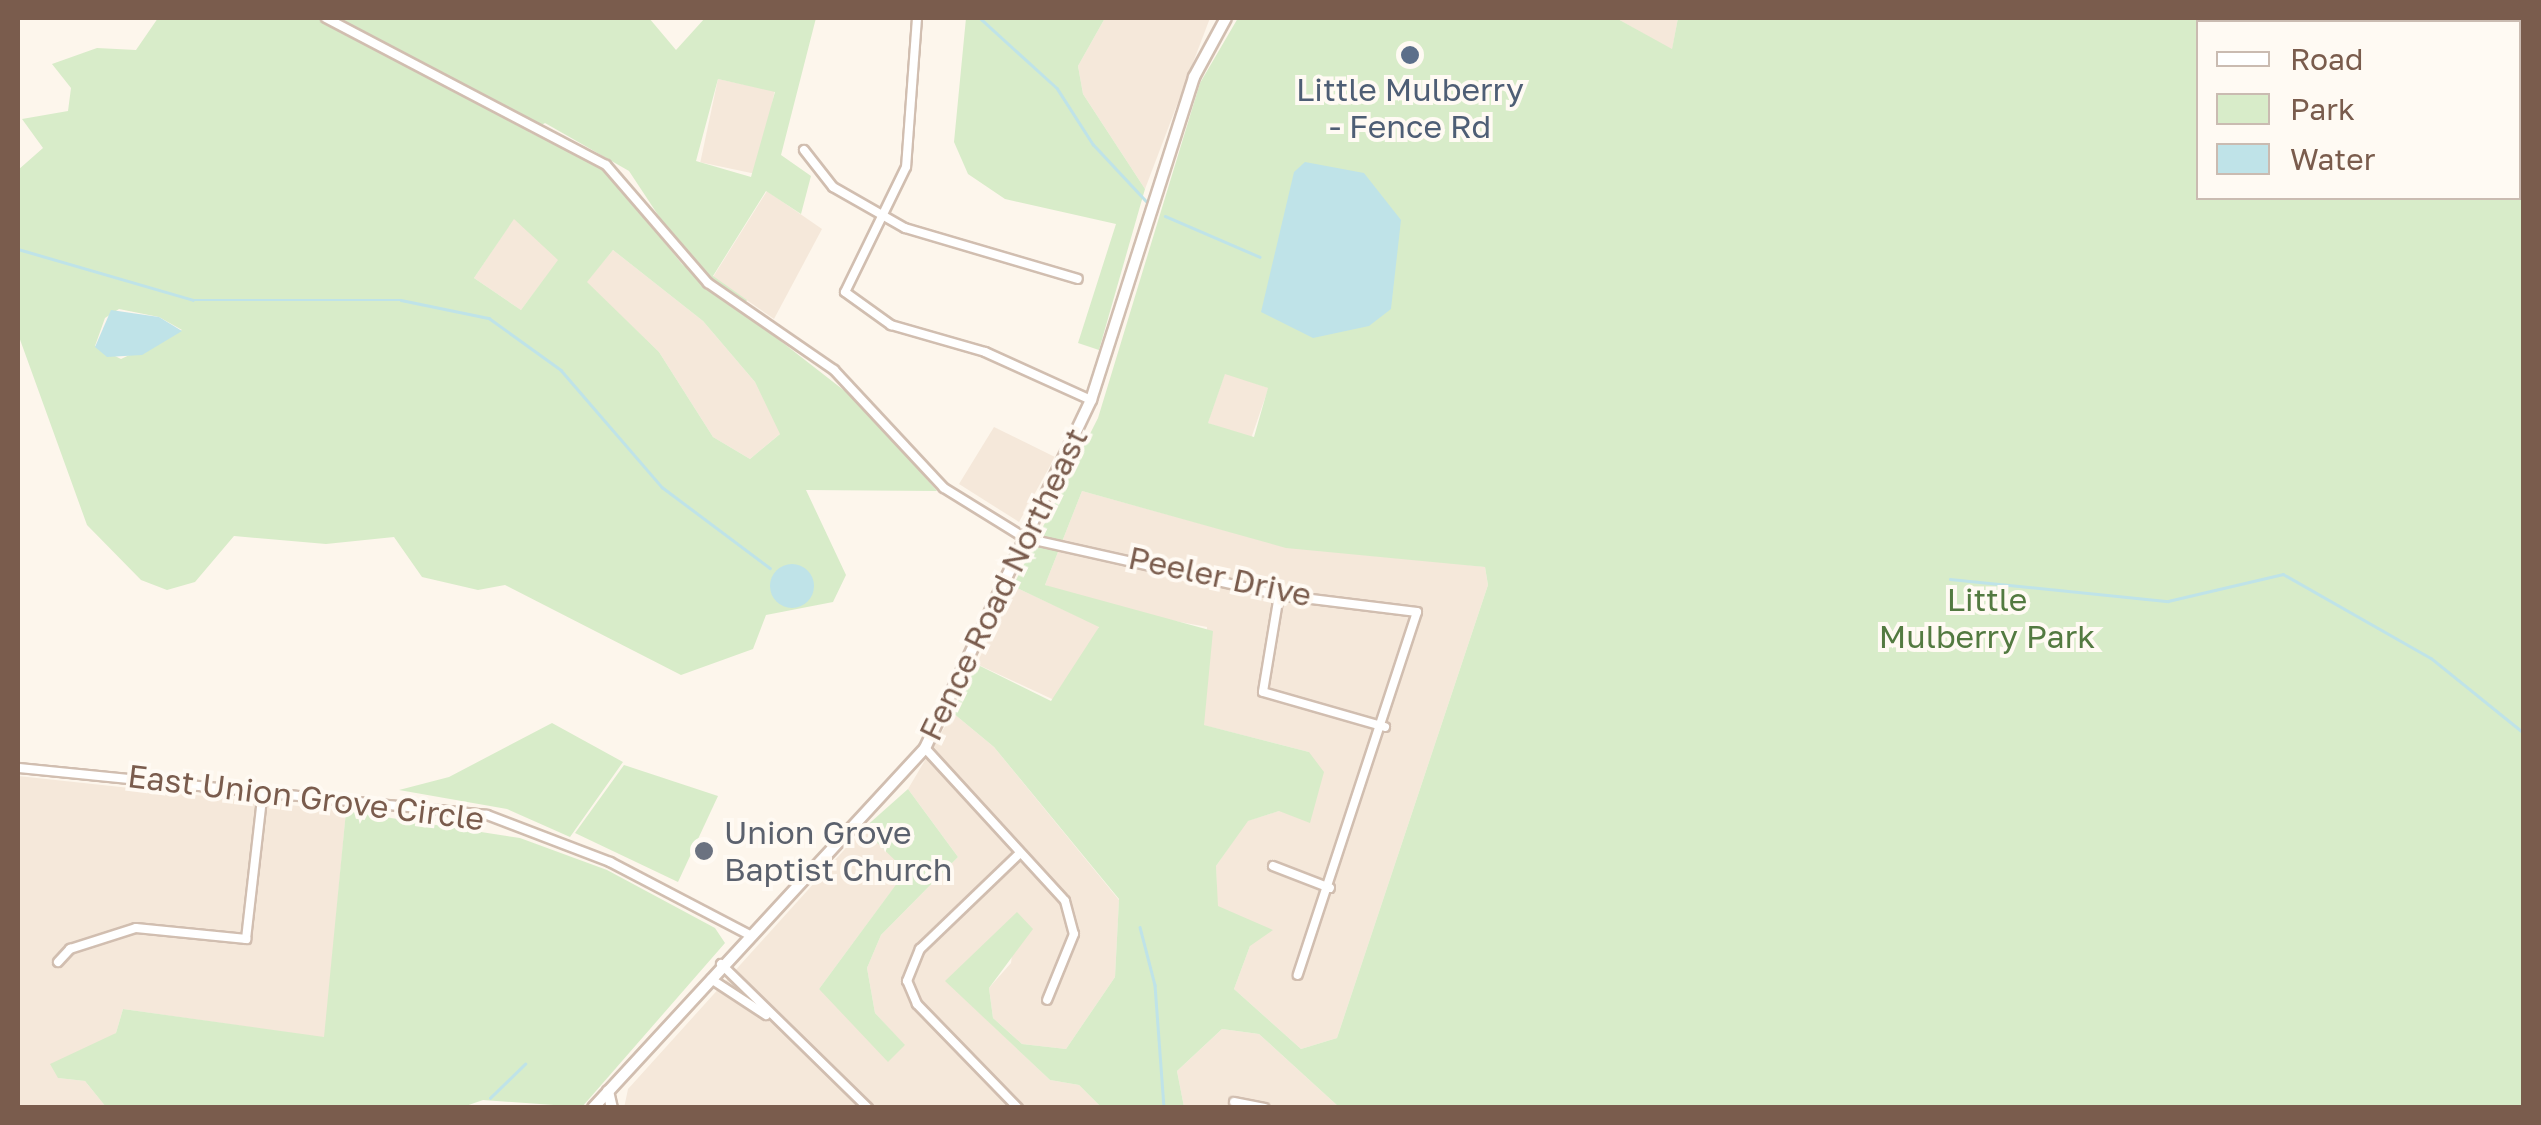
<!DOCTYPE html>
<html>
<head>
<meta charset="utf-8">
<style>
  body { margin:0 }
  #map { position:relative; width:2541px; height:1125px; overflow:hidden; background:#fdf6ec; font-family:"Golos Text",sans-serif }
  div>[style] { position:absolute }
  .residential>* { inset:0; background:#f5e8da; transform-origin:0 0 }
  .green>* { inset:0; background:#d8ecc9 }
  .water>* { inset:0; background:#bfe3e8 }
  .round { border-radius:50% }
  .stream>* { height:2.5px; margin:-1.25px; padding:0 1.25px; transform-origin:1.25px; border-radius:1.25px; background:#bfe3e8 }
  .roads { filter:drop-shadow(2px 0 #d1beb0) drop-shadow(-2px 0 #d1beb0) drop-shadow(0 2px #d1beb0) drop-shadow(0 -2px #d1beb0) }
  .minor>* { height:8px; margin:-4px; padding:0 4px; transform-origin:4px; border-radius:4px; background:#fff }
  .tertiary>* { height:10px; margin:-5px; padding:0 5px; transform-origin:5px; border-radius:5px; background:#fff }
  .dots>* { width:28px; height:28px; translate:-50% -50%; box-sizing:border-box; border:5px solid #fffaf3; border-radius:50% }
  span { translate:-50% -50%; white-space:nowrap; text-align:center; line-height:1.15; -webkit-text-stroke:8px #fffaf3; paint-order:stroke }
  .service-label { font-size:32px; color:#4e5e75 }
  .street-label { font-size:32px; color:#7a5c4d }
  .park-label { font-size:32px; color:#537a41 }
  .worship-label { font-size:32px; color:#5b616d }
  .left { translate:0 -50%; text-align:left }
  .frame { position:absolute; inset:0; border:20px solid #7a5c4d; pointer-events:none }
  .legend { position:absolute; left:2196px; top:20px; width:325px; height:180px; box-sizing:border-box; background:#fffaf3; border:2px solid #cabbb1; margin:0; padding:12px 18px; list-style:none; font-size:30px; color:#7a5c4d }
  .legend li { display:flex; align-items:center; gap:20px; height:50px }
  .legend b { width:50px; border:2px solid #cabbb1 }
</style>
</head>
<body>
<div id="map">
  <div class="residential">
    <i style="clip-path:polygon(1105px 18px,1210px 18px,1145px 189px,1083px 94px,1078px 66px)"></i>
    <i style="clip-path:polygon(1616px 18px,1678px 18px,1672px 50px)"></i>
    <i style="left:718px;top:79px;width:58px;height:85px;rotate:12deg"></i>
    <i style="clip-path:polygon(767px 191px,822px 229px,774px 319px,713px 277px)"></i>
    <i style="clip-path:polygon(514px 218px,559px 260px,521px 310px,474px 278px)"></i>
    <i style="clip-path:polygon(613px 250px,703px 321px,755px 382px,781px 433px,750px 459px,713px 437px,659px 352px,586px 282px)"></i>
    <i style="left:1225px;top:373px;width:46px;height:53px;rotate:19deg"></i>
    <i style="clip-path:polygon(994px 427px,1055px 457px,1019px 522px,959px 484px)"></i>
    <i style="clip-path:polygon(1082px 491px,1264px 541px,1485px 567px,1488px 585px,1337px 1038px,1301px 1049px,1234px 989px,1250px 946px,1217px 906px,1216px 866px,1247px 821px,1279px 811px,1309px 752px,1203px 725px,1207px 627px,1105px 608px,1045px 585px)"></i>
    <i style="left:1013px;top:586px;width:95px;height:86px;rotate:25deg"></i>
    <i style="clip-path:polygon(953px 713px,994px 747px,1119px 900px,1115px 977px,1066px 1049px,1022px 1044px,993px 1018px,989px 988px,1011px 963px,1017px 913px,946px 981px,1050px 1080px,1079px 1085px,1101px 1107px,624px 1108px,628px 1089px,863px 829px,907px 870px,819px 989px,905px 1046px,875px 1013px,867px 968px,881px 935px,958px 857px,908px 789px)"></i>
    <i style="clip-path:polygon(18px 776px,346px 811px,325px 1038px,123px 1009px,116px 1033px,58px 1078px,85px 1081px,106px 1107px,18px 1108px)"></i>
    <i style="clip-path:polygon(1222px 1029px,1259px 1034px,1339px 1107px,1184px 1107px,1177px 1071px)"></i>
  </div>
  <div class="green">
    <i style="clip-path:polygon(evenodd,158px 18px,649px 18px,676px 50px,705px 18px,816px 18px,781px 155px,811px 176px,801px 214px,766px 191px,713px 276px,747px 300px,743px 307px,691px 265px,629px 171px,545px 123px,529px 132px,604px 168px,682px 264px,864px 406px,937px 491px,806px 490px,846px 575px,833px 602px,766px 615px,753px 649px,681px 675px,505px 585px,478px 590px,422px 577px,394px 537px,326px 544px,234px 536px,195px 582px,167px 590px,141px 580px,87px 525px,18px 334px,18px 170px,43px 148px,22px 119px,68px 111px,71px 88px,52px 64px,97px 48px,136px 50px,158px 18px,718px 79px,775px 92px,751px 177px,696px 161px,718px 79px,158px 18px,514px 219px,558px 260px,521px 310px,474px 278px,514px 219px,158px 18px,613px 250px,703px 321px,755px 382px,780px 434px,750px 459px,713px 437px,659px 352px,587px 282px,613px 250px,158px 18px,119px 309px,159px 317px,182px 330px,121px 359px,95px 346px,105px 318px,119px 309px)"></i>
    <i style="clip-path:polygon(966px 18px,1105px 18px,1078px 66px,1083px 94px,1145px 189px,1099px 350px,1078px 343px,1116px 224px,1005px 199px,968px 174px,954px 142px)"></i>
    <i style="clip-path:polygon(evenodd,1238px 18px,1616px 18px,1672px 49px,1678px 18px,2523px 18px,2523px 1107px,1339px 1107px,1259px 1034px,1222px 1029px,1177px 1071px,1184px 1107px,1101px 1107px,1079px 1085px,1050px 1080px,945px 981px,1017px 912px,1033px 929px,989px 988px,993px 1018px,1022px 1044px,1066px 1049px,1115px 977px,1119px 899px,994px 747px,953px 713px,974px 663px,1051px 701px,1099px 627px,1013px 586px,1098px 418px,1200px 83px,1238px 18px,2198px 22px,2518px 22px,2518px 198px,2198px 198px,2198px 22px,1238px 18px,1225px 374px,1268px 388px,1254px 437px,1208px 423px,1225px 374px,1238px 18px,1082px 491px,1286px 548px,1485px 567px,1488px 585px,1337px 1038px,1301px 1049px,1234px 989px,1250px 946px,1273px 930px,1218px 906px,1216px 866px,1248px 821px,1279px 811px,1310px 823px,1324px 772px,1309px 752px,1204px 725px,1213px 631px,1045px 585px,1082px 491px)"></i>
    <i style="clip-path:polygon(552px 723px,623px 762px,570px 837px,507px 809px,399px 790px,449px 777px)"></i>
    <i style="clip-path:polygon(624px 765px,718px 796px,678px 882px,575px 833px)"></i>
    <i style="clip-path:polygon(908px 789px,958px 857px,881px 935px,867px 968px,875px 1013px,905px 1045px,888px 1062px,819px 989px,906px 871px,863px 829px)"></i>
    <i style="clip-path:polygon(346px 811px,520px 838px,607px 870px,715px 928px,725px 943px,582px 1107px,483px 1100px,460px 1108px,106px 1107px,85px 1081px,58px 1078px,50px 1064px,116px 1033px,123px 1009px,324px 1037px)"></i>
  </div>
  <div class="water">
    <i style="clip-path:polygon(1305px 162px,1364px 173px,1401px 220px,1391px 309px,1369px 326px,1313px 338px,1261px 312px,1294px 172px)"></i>
    <i style="clip-path:polygon(111px 310px,159px 317px,182px 331px,142px 355px,107px 357px,95px 347px)"></i>
    <i class="round" style="left:770px;top:564px;width:44px;height:44px"></i>
  </div>
  <div class="stream">
    <i style="left:980px;top:18px;width:104px;rotate:42.3deg"></i>
    <i style="left:1057px;top:88px;width:67px;rotate:57.3deg"></i>
    <i style="left:1093px;top:144px;width:81px;rotate:47deg"></i>
    <i style="left:1165px;top:216px;width:103px;rotate:23.3deg"></i>
    <i style="left:18px;top:249px;width:182px;rotate:16.2deg"></i>
    <i style="left:193px;top:300px;width:208px"></i>
    <i style="left:401px;top:300px;width:90px;rotate:11.6deg"></i>
    <i style="left:489px;top:318px;width:89px;rotate:35.8deg"></i>
    <i style="left:561px;top:370px;width:155px;rotate:49.2deg"></i>
    <i style="left:662px;top:487px;width:135px;rotate:36.9deg"></i>
    <i style="left:1950px;top:579px;width:219px;rotate:5.8deg"></i>
    <i style="left:2168px;top:601px;width:118px;rotate:-13.2deg"></i>
    <i style="left:2283px;top:574px;width:170px;rotate:29.6deg"></i>
    <i style="left:2431px;top:658px;width:119px;rotate:38.9deg"></i>
    <i style="left:1140px;top:927px;width:60px;rotate:75.5deg"></i>
    <i style="left:1155px;top:985px;width:123px;rotate:85.8deg"></i>
    <i style="left:490px;top:1098px;width:49px;rotate:-44.2deg"></i>
  </div>
  <div class="roads">
    <div class="minor">
      <i style="left:326px;top:18px;width:316px;rotate:27.7deg"></i>
      <i style="left:606px;top:165px;width:156px;rotate:49.2deg"></i>
      <i style="left:708px;top:283px;width:153px;rotate:34.6deg"></i>
      <i style="left:834px;top:370px;width:161px;rotate:47deg"></i>
      <i style="left:944px;top:488px;width:95px;rotate:31.7deg"></i>
      <i style="left:1025px;top:538px;width:260px;rotate:12.6deg"></i>
      <i style="left:1279px;top:595px;width:139px;rotate:7deg"></i>
      <i style="left:1417px;top:612px;width:382px;rotate:108.2deg"></i>
      <i style="left:917px;top:18px;width:149px;rotate:94.2deg"></i>
      <i style="left:906px;top:167px;width:139px;rotate:116deg"></i>
      <i style="left:845px;top:292px;width:57px;rotate:35.7deg"></i>
      <i style="left:891px;top:325px;width:98px;rotate:16deg"></i>
      <i style="left:985px;top:352px;width:116px;rotate:24.4deg"></i>
      <i style="left:804px;top:150px;width:47px;rotate:51.9deg"></i>
      <i style="left:833px;top:187px;width:83px;rotate:29.7deg"></i>
      <i style="left:905px;top:228px;width:180px;rotate:16.4deg"></i>
      <i style="left:1279px;top:595px;width:98px;rotate:99.4deg"></i>
      <i style="left:1263px;top:692px;width:127px;rotate:16deg"></i>
      <i style="left:925px;top:748px;width:207px;rotate:47.5deg"></i>
      <i style="left:1065px;top:901px;width:34px;rotate:75deg"></i>
      <i style="left:1074px;top:934px;width:71px;rotate:112.2deg"></i>
      <i style="left:18px;top:768px;width:471px;rotate:5.7deg"></i>
      <i style="left:487px;top:815px;width:132px;rotate:20.9deg"></i>
      <i style="left:610px;top:862px;width:156px;rotate:27.6deg"></i>
      <i style="left:1273px;top:866px;width:61px;rotate:21.1deg"></i>
      <i style="left:58px;top:962px;width:18px;rotate:-47deg"></i>
      <i style="left:70px;top:949px;width:69px;rotate:-17.7deg"></i>
      <i style="left:136px;top:928px;width:111px;rotate:5.7deg"></i>
      <i style="left:246px;top:939px;width:150px;rotate:-83.5deg"></i>
      <i style="left:721px;top:964px;width:206px;rotate:44.4deg"></i>
      <i style="left:711px;top:979px;width:66px;rotate:33.2deg"></i>
      <i style="left:1234px;top:1102px;width:31px;rotate:11deg"></i>
      <i style="left:1018px;top:1108px;width:145px;rotate:-134.2deg"></i>
      <i style="left:917px;top:1004px;width:25px;rotate:-113deg"></i>
      <i style="left:907px;top:981px;width:35px;rotate:-68deg"></i>
      <i style="left:920px;top:949px;width:137px;rotate:-43.8deg"></i>
    </div>
    <div class="tertiary">
      <i style="left:608px;top:1091px;width:17px;rotate:77deg"></i>
      <i style="left:593px;top:1108px;width:490px;rotate:-47.3deg"></i>
      <i style="left:925px;top:748px;width:386px;rotate:-64.5deg"></i>
      <i style="left:1091px;top:400px;width:339px;rotate:-72.3deg"></i>
      <i style="left:1194px;top:77px;width:67px;rotate:-61.5deg"></i>
    </div>
  </div>
  <div class="dots">
    <i style="left:1410px;top:55px;background:#5c6f8a"></i>
    <i style="left:704px;top:851px;background:#6b7280"></i>
  </div>
  <div class="service-label">
    <span style="left:1410px;top:108px">Little Mulberry<br>- Fence Rd</span>
  </div>
  <div class="street-label">
    <span style="left:1220px;top:576px;rotate:12deg">Peeler Drive</span>
    <span style="left:1003px;top:584px;rotate:-64deg">Fence Road Northeast</span>
    <span style="left:306px;top:797px;rotate:7deg">East Union Grove Circle</span>
  </div>
  <div class="park-label">
    <span style="left:1987px;top:618px">Little<br>Mulberry Park</span>
  </div>
  <div class="worship-label">
    <span class="left" style="left:724px;top:851px">Union Grove<br>Baptist Church</span>
  </div>
  <div class="frame"></div>
  <ul class="legend">
  <li><b style="height:12px;background:#fff"></b>Road</li>
  <li><b style="height:28px;background:#d8ecc9"></b>Park</li>
  <li><b style="height:28px;background:#bfe3e8"></b>Water</li>
  </ul>
</div>
</body>
</html>
